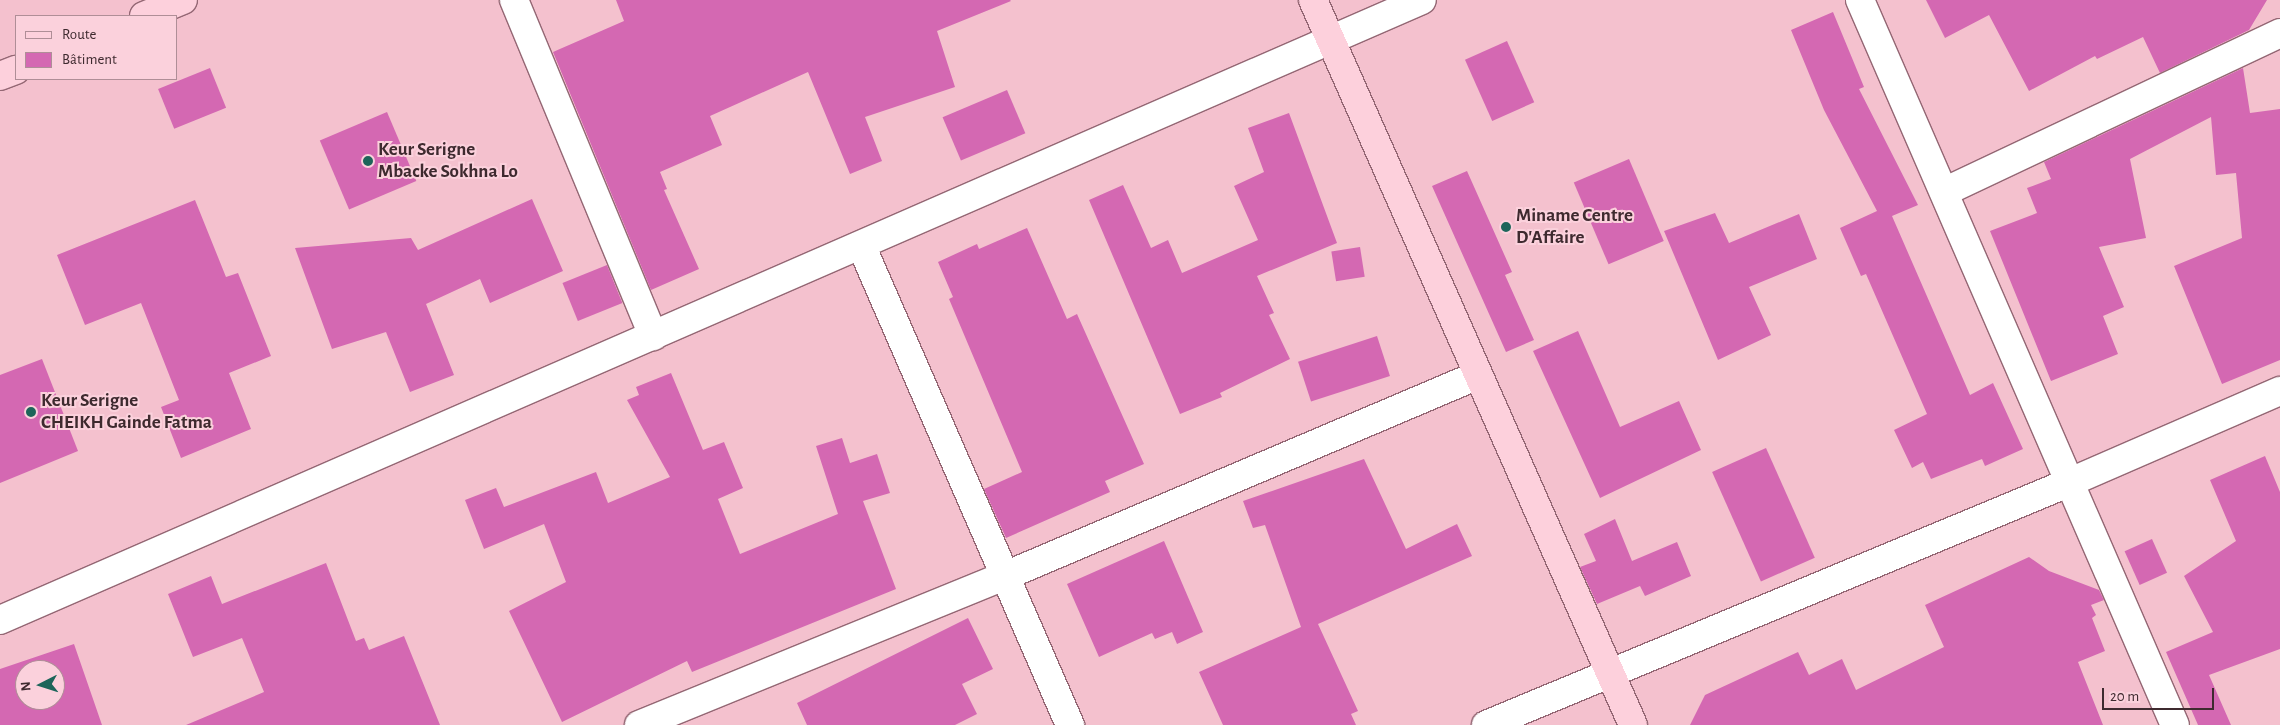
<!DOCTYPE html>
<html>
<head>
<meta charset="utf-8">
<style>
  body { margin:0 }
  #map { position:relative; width:2280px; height:725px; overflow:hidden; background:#f4c1ce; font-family:"Alegreya Sans",sans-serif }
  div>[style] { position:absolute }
  .building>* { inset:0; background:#d468b2; transform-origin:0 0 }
  .roads { filter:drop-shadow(1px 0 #946774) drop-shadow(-1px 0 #946774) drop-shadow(0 1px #946774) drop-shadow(0 -1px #946774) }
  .minor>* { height:28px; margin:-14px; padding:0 14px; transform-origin:14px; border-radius:14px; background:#fff }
  .major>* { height:28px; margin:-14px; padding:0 14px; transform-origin:14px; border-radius:14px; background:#fdd0dc }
  .dots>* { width:14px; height:14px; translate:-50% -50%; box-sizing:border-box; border:2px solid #fbd1dc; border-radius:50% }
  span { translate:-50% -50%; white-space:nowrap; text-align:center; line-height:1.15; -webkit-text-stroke:4px #fbd1dc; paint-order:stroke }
  .poi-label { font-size:19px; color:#3e2a2f; font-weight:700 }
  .left { translate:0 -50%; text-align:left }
  .legend { position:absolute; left:15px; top:15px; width:162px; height:65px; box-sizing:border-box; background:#fbd1dc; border:1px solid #af8e97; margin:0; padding:6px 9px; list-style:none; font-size:15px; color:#3e2a2f }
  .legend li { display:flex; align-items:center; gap:10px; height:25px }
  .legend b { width:25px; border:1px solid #af8e97 }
  .north { position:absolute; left:15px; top:660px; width:50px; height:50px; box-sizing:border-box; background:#fbd1dc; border:1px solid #af8e97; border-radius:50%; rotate:265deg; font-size:14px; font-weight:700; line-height:20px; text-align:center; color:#3e2a2f }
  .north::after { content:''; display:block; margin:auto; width:18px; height:22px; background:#1d655a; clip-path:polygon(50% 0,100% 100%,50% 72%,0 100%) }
  .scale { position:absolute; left:2102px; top:688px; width:112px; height:22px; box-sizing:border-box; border:2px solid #3e2a2f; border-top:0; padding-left:6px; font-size:15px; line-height:18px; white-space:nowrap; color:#3e2a2f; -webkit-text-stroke:4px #fbd1dc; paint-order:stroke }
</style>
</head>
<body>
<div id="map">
  <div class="building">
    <i style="clip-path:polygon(616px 0,1010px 0,1011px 1px,937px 31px,955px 87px,865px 117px,882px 161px,850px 174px,808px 72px,710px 116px,722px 145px,660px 172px,667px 189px,664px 190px,699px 269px,651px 290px,553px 52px,624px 21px)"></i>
    <i style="clip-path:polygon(1926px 0,2267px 0,2249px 30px,2160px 73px,2143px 37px,2097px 59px,2095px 56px,2029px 91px,1989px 15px,1945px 38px)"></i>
    <i style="clip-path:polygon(1833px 12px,1864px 87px,1859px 89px,1918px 205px,1892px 216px,1970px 395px,1993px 383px,2023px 449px,1985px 466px,1982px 459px,1931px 479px,1923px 462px,1912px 468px,1894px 430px,1927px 414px,1866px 274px,1861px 276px,1840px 228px,1877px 211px,1824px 110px,1791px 30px)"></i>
    <i style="left:1507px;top:41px;width:67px;height:46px;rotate:66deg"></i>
    <i style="left:210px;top:68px;width:43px;height:56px;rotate:68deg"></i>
    <i style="clip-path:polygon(2243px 68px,2250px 113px,2280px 109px,2280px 360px,2222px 384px,2174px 266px,2242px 238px,2236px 173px,2216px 175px,2211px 117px,2130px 159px,2146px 238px,2099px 247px,2124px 307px,2103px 316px,2118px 354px,2051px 381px,1990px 231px,2037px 213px,2027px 188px,2051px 179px,2044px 162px)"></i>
    <i style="left:1007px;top:90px;width:47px;height:70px;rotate:67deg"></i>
    <i style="left:387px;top:112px;width:75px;height:73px;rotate:67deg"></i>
    <i style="clip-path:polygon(1289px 113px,1337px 243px,1257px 276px,1274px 313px,1269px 315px,1290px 359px,1220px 393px,1222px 397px,1180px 414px,1089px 200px,1123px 185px,1151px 248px,1168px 240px,1182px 273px,1258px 240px,1234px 186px,1264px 172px,1248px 128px)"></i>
    <i style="left:1629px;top:159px;width:89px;height:60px;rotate:67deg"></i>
    <i style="clip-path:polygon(1467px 171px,1512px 272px,1505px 275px,1534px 340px,1506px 352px,1432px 186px)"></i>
    <i style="clip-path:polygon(532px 199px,563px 271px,490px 303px,480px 279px,426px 304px,454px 375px,410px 392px,386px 332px,332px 349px,295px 248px,411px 238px,418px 250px)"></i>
    <i style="clip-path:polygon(195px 200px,226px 277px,238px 273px,271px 356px,229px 373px,251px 429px,181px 458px,161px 407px,179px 400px,141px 303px,85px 325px,57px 255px)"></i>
    <i style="clip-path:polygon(1715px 213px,1729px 243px,1799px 214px,1817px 259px,1749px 287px,1771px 335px,1718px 360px,1664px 231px)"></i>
    <i style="clip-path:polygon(1027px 228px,1067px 319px,1077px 314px,1144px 464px,1105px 481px,1110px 492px,1006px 538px,984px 489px,1022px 472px,949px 299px,953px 297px,938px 262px,977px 244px,979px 249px)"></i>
    <i style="left:1360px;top:247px;width:30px;height:29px;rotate:81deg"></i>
    <i style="left:607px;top:265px;width:41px;height:48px;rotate:68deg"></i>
    <i style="clip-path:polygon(1578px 331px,1620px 427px,1679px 401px,1701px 450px,1600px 498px,1533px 351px)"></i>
    <i style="left:1377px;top:336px;width:42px;height:83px;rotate:72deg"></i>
    <i style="clip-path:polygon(42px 359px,78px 451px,0 483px,0 375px)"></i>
    <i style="clip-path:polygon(671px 373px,703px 450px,724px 442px,743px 488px,718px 499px,740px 554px,838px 514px,816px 446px,842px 438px,850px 463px,877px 454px,890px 493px,863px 501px,896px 589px,692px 672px,687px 661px,562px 722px,509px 611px,566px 582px,544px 524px,484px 549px,465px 500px,496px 488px,504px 507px,596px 472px,608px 503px,670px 477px,627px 400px,639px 395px,636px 387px)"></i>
    <i style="left:1766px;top:448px;width:120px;height:59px;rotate:66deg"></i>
    <i style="clip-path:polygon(2265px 456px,2280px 492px,2280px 649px,2209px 675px,2231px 725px,2198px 725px,2166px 652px,2213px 632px,2184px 576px,2236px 541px,2210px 480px)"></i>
    <i style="clip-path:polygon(1364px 459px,1406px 549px,1457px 524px,1472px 556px,1318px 624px,1358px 711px,1351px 714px,1356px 725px,1223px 725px,1199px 672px,1301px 627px,1265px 525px,1253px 528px,1243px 501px)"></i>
    <i style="clip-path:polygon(1615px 519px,1632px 561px,1677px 542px,1691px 576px,1645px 596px,1640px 586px,1597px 604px,1580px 567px,1596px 561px,1584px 534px)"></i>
    <i style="left:2152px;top:539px;width:37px;height:30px;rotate:66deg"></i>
    <i style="clip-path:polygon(1164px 541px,1203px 632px,1177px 644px,1172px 632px,1155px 639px,1152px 633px,1099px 657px,1067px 584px)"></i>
    <i style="clip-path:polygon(2029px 557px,2049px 571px,2099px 590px,2104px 600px,2091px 605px,2096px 615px,2092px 618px,2105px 651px,2078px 662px,2103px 725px,1690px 725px,1705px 695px,1798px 652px,1809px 675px,1842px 659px,1856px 690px,1944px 647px,1925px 605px)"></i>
    <i style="clip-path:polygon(326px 563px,356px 641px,364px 638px,369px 650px,404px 636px,440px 725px,186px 725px,264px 692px,242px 638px,193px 657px,168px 594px,211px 576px,222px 604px)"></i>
    <i style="clip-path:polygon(968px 618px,993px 669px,962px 684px,977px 714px,955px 725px,807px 725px,797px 703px)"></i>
    <i style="clip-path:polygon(evenodd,74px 644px,102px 725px,0 725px,0 669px,74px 644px,25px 670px,55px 670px,55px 700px,25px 700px,25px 670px)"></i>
  </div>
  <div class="roads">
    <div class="minor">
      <i style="left:514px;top:0;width:364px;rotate:67.5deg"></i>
      <i style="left:1860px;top:0;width:790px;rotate:66.52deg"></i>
      <i style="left:1944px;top:192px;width:372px;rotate:-25.3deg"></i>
      <i style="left:861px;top:245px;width:524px;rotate:66.47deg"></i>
      <i style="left:0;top:620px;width:1551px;rotate:-23.56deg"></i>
      <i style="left:639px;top:725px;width:395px;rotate:-22.2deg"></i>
      <i style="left:1005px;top:576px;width:514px;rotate:-23.02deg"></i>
      <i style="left:1486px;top:725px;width:630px;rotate:-22.58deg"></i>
      <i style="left:2068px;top:483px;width:231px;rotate:-23.5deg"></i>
    </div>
    <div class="major">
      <i style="left:1313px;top:0;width:792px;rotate:66.18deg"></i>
      <i style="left:144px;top:16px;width:42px;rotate:-22.3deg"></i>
      <i style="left:0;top:76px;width:17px;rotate:-21deg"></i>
    </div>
  </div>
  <div class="dots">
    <i style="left:368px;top:161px;background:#1d655a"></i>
    <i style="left:1506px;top:227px;background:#1d655a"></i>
    <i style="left:31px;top:412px;background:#1d655a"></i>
  </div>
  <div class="poi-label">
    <span class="left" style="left:378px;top:161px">Keur Serigne<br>Mbacke Sokhna Lo</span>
    <span class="left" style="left:1516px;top:227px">Miname Centre<br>D'Affaire</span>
    <span class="left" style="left:41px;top:412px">Keur Serigne<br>CHEIKH Gainde Fatma</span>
  </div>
  <ul class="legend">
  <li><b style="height:6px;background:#fdd0dc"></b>Route</li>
  <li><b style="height:14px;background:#d468b2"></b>Bâtiment</li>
  </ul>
  <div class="north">N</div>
  <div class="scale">20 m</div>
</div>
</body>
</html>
